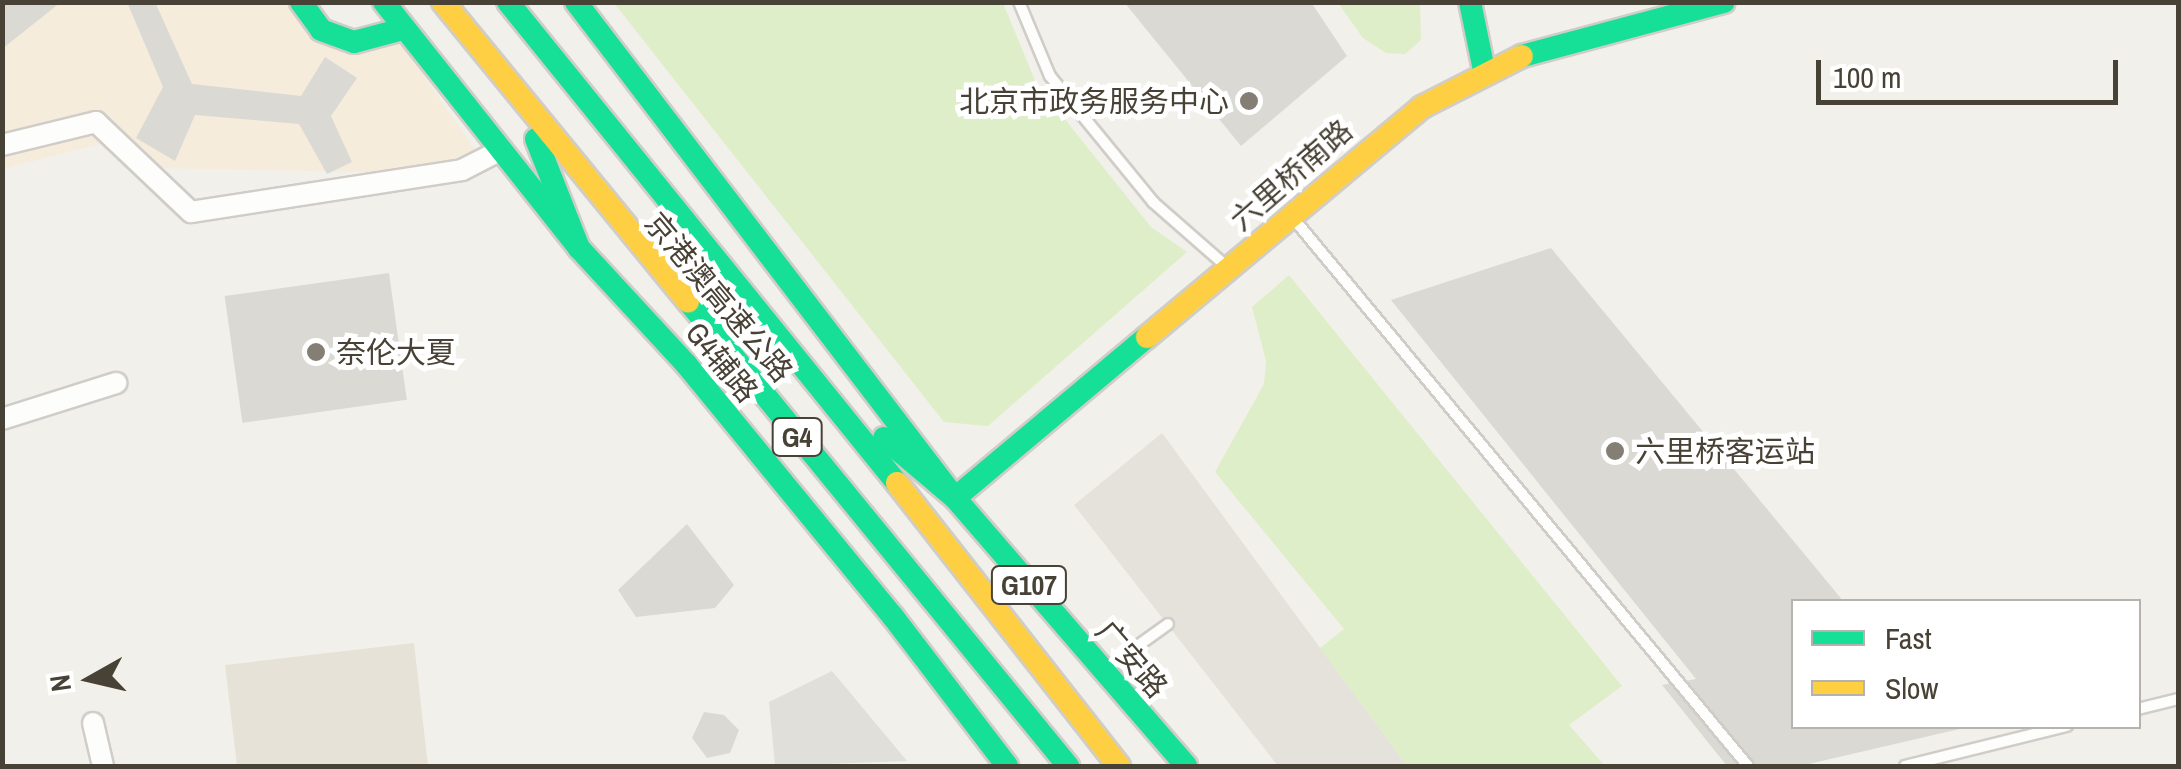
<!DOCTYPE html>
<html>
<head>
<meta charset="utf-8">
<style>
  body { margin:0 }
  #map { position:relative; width:2181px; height:769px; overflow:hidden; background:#f2f0ea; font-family:"Archivo Narrow","Noto Sans SC",sans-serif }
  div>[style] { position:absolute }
  .residential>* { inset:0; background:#e6e2d7 }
  .commercial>* { inset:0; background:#f5ecdc }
  .industrial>* { inset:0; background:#e5e1db }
  .green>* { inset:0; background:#deeec8 }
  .parking>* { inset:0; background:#e1dfda }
  .building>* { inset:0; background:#dbd9d3; transform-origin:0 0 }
  .roads { filter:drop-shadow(2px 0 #d0cdc8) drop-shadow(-2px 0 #d0cdc8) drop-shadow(0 2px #d0cdc8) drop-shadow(0 -2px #d0cdc8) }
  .lane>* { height:10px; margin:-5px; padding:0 5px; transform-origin:5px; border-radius:5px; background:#fdfdfc }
  .street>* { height:20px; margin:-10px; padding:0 10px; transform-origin:10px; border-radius:10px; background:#fdfdfc }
  .fast>* { height:22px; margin:-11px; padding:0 11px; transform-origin:11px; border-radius:11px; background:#16e098 }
  .slow>* { height:22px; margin:-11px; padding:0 11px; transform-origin:11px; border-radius:11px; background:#ffcf43 }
  .dots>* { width:28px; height:28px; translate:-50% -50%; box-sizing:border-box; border:5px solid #fff; border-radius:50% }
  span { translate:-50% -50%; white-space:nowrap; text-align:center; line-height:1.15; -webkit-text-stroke:10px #fff; paint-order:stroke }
  .shield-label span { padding:2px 8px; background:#fff; border:2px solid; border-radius:8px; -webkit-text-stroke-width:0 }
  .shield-label { font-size:28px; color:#484135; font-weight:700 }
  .poi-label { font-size:30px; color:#484135 }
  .right { translate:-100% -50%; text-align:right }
  .left { translate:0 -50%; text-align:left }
  .street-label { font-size:30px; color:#484135 }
  .frame { position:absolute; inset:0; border:5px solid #484135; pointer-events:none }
  .legend { position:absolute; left:1791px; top:599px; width:350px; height:130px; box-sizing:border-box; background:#fff; border:2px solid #b6b3ae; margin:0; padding:12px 18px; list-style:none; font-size:30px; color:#484135 }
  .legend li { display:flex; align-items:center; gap:20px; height:50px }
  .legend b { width:50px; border:2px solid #b6b3ae }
  .north { position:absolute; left:40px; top:629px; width:100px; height:100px; -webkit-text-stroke:8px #fff; paint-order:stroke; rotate:262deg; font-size:28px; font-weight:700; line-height:40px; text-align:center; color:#484135 }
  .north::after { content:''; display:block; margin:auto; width:35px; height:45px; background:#484135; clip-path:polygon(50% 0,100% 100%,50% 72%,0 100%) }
  .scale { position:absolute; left:1816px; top:60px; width:302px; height:45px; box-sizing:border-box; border:5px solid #484135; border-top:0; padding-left:12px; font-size:30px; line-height:35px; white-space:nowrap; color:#484135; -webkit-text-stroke:8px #fff; paint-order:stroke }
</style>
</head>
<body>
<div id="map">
  <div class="residential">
    <i style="clip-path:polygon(414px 643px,428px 766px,237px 766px,225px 665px)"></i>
  </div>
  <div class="commercial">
    <i style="clip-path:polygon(3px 2px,296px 3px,311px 21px,402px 44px,475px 150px,420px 173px,154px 168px,114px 140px,3px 169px)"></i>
  </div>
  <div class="industrial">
    <i style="clip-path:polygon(1162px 433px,1407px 766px,1278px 766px,1074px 505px)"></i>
  </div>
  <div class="green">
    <i style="clip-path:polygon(614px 3px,1003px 3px,1036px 83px,1151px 227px,1187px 252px,988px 426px,944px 422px)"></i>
    <i style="clip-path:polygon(1338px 3px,1420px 3px,1421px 40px,1405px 54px,1386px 53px,1363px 38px)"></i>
    <i style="clip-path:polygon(1289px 275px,1622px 686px,1569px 725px,1605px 766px,1407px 766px,1320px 648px,1344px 629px,1215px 472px,1264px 384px,1266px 361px,1252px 307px)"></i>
  </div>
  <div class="parking">
    <i style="clip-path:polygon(832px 671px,907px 761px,775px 766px,769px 702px)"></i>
  </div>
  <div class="building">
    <i style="clip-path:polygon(2px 2px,61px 2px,2px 49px)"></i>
    <i style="clip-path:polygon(127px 2px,155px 2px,192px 84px,301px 96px,325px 57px,357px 78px,331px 116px,352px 162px,327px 174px,299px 124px,195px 115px,175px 161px,136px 138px,163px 87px)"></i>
    <i style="clip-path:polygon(1124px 2px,1311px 2px,1347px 56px,1241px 146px)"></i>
    <i style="clip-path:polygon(1551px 248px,1844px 602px,1794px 602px,1794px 726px,1964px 728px,1800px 766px,1727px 766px,1662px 685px,1696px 679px,1391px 300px)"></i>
    <i style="left:389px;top:273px;width:128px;height:166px;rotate:82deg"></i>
    <i style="clip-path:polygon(687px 524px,734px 585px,715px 608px,636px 617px,618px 590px)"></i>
    <i style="clip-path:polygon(704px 712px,724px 715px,739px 730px,730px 753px,707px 758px,692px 738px)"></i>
  </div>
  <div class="roads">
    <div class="lane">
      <i style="left:1019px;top:2px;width:80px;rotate:67.3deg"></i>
      <i style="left:1050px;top:76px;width:163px;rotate:50.7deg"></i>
      <i style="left:1153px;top:202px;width:97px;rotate:41.2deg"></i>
      <i style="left:1293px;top:218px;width:712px;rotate:50.3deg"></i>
      <i style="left:1111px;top:665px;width:70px;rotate:-35.7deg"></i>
      <i style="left:2138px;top:709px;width:41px;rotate:-14deg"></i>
      <i style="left:1905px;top:766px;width:167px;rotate:-13.9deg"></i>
    </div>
    <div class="street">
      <i style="left:2px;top:145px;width:97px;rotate:-13.7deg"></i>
      <i style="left:96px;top:122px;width:131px;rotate:43.5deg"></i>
      <i style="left:191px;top:212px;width:274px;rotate:-8.8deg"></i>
      <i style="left:462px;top:170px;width:42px;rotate:-27.2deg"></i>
      <i style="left:2px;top:419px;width:120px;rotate:-17.5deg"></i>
      <i style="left:93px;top:723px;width:44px;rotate:76.9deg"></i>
    </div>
    <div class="fast">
      <i style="left:301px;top:2px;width:34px;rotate:54deg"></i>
      <i style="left:321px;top:30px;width:35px;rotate:20deg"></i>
      <i style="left:354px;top:42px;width:51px;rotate:-14.9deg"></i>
      <i style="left:384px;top:2px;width:314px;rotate:51.6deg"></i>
      <i style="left:579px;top:248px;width:158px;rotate:47.3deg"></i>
      <i style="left:686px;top:364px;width:328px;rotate:50.7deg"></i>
      <i style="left:894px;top:618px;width:186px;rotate:52.6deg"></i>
      <i style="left:508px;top:2px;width:619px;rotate:51.04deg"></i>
      <i style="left:576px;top:2px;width:624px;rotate:52.62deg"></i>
      <i style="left:955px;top:498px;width:251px;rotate:-40deg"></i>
      <i style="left:1470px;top:2px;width:69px;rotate:78.4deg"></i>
      <i style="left:1522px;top:56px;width:209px;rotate:-15deg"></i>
      <i style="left:536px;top:139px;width:117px;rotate:68.5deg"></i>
      <i style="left:688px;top:301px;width:601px;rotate:50.74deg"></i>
      <i style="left:884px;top:438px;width:93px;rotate:40.2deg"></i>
      <i style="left:955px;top:498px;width:354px;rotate:49.2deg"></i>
    </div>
    <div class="slow">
      <i style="left:443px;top:2px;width:387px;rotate:50.7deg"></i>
      <i style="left:1147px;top:337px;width:359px;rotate:-39.9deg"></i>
      <i style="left:1422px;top:107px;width:112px;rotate:-27deg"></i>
      <i style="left:897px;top:483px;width:360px;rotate:51.9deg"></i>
    </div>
  </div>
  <div class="dots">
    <i style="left:1249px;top:101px;background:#847e74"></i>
    <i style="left:316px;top:352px;background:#847e74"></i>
    <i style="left:1615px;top:451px;background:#847e74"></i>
  </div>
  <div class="shield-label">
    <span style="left:797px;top:437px">G4</span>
    <span style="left:1029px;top:585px">G107</span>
  </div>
  <div class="poi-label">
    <span class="right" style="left:1229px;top:101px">北京市政务服务中心</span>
    <span class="left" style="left:336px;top:352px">奈伦大夏</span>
    <span class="left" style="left:1635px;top:451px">六里桥客运站</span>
  </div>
  <div class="street-label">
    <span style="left:1291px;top:175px;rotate:-41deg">六里桥南路</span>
    <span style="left:719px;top:297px;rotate:50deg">京港澳高速公路</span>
    <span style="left:722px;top:362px;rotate:50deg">G4辅路</span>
    <span style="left:1132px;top:659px;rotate:49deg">广安路</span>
  </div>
  <div class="frame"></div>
  <ul class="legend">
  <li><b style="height:12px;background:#16e098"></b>Fast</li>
  <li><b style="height:12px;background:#ffcf43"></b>Slow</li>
  </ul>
  <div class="north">N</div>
  <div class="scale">100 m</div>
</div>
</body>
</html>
